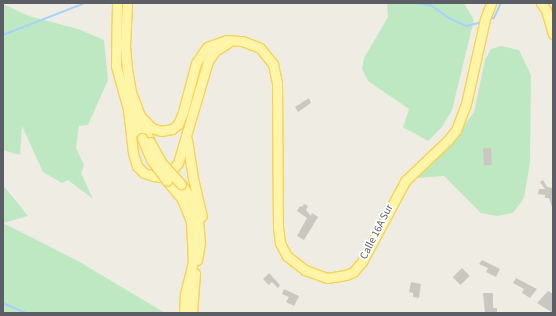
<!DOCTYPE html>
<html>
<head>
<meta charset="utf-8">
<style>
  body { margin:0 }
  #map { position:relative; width:556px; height:316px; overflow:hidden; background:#efede3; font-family:"Source Sans 3",sans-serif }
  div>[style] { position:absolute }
  .green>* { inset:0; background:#bee8c1 }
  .stream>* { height:1.5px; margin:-0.75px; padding:0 0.75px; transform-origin:0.75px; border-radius:0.75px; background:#a3d2ff }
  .building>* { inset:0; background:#cac7c0; transform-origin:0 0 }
  .roads { filter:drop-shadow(1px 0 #f8d253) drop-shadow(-1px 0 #f8d253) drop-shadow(0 1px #f8d253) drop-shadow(0 -1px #f8d253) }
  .major>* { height:9px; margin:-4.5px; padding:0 4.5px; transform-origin:4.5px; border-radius:4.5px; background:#fff5a8 }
  .bridges { filter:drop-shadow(1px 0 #f8d253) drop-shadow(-1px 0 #f8d253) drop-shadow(0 1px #f8d253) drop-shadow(0 -1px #f8d253) }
  .major-bridge>* { height:9px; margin:-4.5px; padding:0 4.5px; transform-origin:4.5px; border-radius:4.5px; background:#fff5a8 }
  span { translate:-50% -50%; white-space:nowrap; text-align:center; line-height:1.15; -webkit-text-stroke:3.5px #fff; paint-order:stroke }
  .street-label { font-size:11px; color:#5b5f65 }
  .frame { position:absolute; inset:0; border:4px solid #5b5f65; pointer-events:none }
</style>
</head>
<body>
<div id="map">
  <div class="green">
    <i style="clip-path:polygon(387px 3px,464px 3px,474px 20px,452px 110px,442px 127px,428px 141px,403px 127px,409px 109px,368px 81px,362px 69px,364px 58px,388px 17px)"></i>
    <i style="clip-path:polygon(3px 4px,29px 16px,78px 29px,104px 40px,108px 80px,88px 125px,79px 126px,76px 148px,84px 165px,81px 173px,93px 199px,68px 180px,62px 183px,43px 172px,22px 126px,20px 155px,3px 150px)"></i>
    <i style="clip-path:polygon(501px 46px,519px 50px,531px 75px,530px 163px,524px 198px,513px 213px,497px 216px,481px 213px,444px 176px,416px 178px,458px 134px,474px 112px,485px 60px,491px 49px)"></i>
    <i style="clip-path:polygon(3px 185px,28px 216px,3px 223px)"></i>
    <i style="clip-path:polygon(3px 223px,78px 261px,165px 313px,3px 313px)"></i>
  </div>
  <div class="stream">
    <i style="left:414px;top:3px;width:17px;rotate:7deg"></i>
    <i style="left:431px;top:5px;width:22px;rotate:36deg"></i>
    <i style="left:449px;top:18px;width:20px;rotate:24deg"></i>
    <i style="left:467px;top:26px;width:16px;rotate:-15deg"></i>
    <i style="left:489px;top:19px;width:5px;rotate:-11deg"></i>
    <i style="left:494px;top:18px;width:17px;rotate:-65deg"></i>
    <i style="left:3px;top:35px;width:88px;rotate:-21.3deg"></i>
    <i style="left:3px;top:303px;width:26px;rotate:23deg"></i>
  </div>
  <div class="building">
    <i style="clip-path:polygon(309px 98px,311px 103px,298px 112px,295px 107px)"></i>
    <i style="left:491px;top:148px;width:17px;height:8px;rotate:87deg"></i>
    <i style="clip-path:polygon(543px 180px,547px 187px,553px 188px,553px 210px,549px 198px,545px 198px,545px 195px,538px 194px,539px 189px,545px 189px,540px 182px)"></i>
    <i style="clip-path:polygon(304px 204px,308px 206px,306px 210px,311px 216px,312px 213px,318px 217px,304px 240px,297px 236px,307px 218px,297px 211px,300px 206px,302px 207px)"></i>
    <i style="clip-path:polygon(482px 260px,500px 269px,496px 277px,486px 272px,488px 268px,479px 264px)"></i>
    <i style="left:462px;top:268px;width:11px;height:13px;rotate:45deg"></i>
    <i style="clip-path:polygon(269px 273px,280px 285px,278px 288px,272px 282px,269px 285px,263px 279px)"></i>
    <i style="clip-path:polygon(516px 278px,537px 289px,530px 298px,522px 293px,524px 289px,513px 283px)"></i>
    <i style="clip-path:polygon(411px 282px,421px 284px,419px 298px,413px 297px,413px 293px,409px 292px)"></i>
    <i style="clip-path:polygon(284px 289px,299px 296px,294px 306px,286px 302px,289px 297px,282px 294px)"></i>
    <i style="clip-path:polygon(548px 291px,553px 294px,553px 313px,537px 303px)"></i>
    <i style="clip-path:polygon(483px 293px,493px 293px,493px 308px,497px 308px,497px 313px,485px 313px)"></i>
  </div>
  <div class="roads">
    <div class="major">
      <i style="left:117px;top:3px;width:63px;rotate:90.9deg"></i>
      <i style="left:116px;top:66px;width:45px;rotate:74.4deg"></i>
      <i style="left:128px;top:109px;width:32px;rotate:64deg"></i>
      <i style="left:127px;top:3px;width:43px;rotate:92.7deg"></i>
      <i style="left:125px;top:46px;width:23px;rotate:85deg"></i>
      <i style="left:127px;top:69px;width:23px;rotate:80deg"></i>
      <i style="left:131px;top:92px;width:53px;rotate:69.2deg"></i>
      <i style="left:541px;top:3px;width:9px;rotate:54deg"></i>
      <i style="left:546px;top:10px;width:25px;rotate:74deg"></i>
      <i style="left:128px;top:109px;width:44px;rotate:83.5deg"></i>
      <i style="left:133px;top:153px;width:14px;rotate:73deg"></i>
      <i style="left:137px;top:166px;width:10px;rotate:45deg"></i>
      <i style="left:144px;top:173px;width:10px;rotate:17deg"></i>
      <i style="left:154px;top:176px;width:6px;rotate:9deg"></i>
      <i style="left:160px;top:177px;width:9px;rotate:-18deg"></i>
      <i style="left:169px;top:174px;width:14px;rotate:-51deg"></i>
      <i style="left:178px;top:163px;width:106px;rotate:-73.6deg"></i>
      <i style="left:208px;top:61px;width:12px;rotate:-55deg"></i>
      <i style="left:215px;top:51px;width:15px;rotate:-32deg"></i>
      <i style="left:141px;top:117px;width:16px;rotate:45deg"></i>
      <i style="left:152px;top:128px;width:9px;rotate:18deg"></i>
      <i style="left:161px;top:131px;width:11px;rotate:-10deg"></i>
      <i style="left:172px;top:129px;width:8px;rotate:-40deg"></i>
      <i style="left:178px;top:124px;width:13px;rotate:-67deg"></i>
      <i style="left:183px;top:112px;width:51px;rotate:-75.1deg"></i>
      <i style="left:196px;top:63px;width:19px;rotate:-55deg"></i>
      <i style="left:207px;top:47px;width:20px;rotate:-20deg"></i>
      <i style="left:226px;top:40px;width:16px;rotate:4deg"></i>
      <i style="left:242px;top:41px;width:19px;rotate:21deg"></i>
      <i style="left:260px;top:48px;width:21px;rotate:51deg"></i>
      <i style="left:273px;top:64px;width:19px;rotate:78deg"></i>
      <i style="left:277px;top:83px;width:144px;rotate:89.6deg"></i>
      <i style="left:278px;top:227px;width:16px;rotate:83deg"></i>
      <i style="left:280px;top:243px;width:15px;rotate:62deg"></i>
      <i style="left:287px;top:256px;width:23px;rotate:38deg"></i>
      <i style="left:305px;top:270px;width:23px;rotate:20deg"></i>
      <i style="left:327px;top:278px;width:19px;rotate:-9deg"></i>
      <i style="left:346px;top:275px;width:8px;rotate:-23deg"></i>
      <i style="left:353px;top:272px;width:13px;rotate:-48deg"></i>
      <i style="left:362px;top:262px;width:92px;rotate:-62deg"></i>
      <i style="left:405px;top:181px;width:59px;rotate:-43.6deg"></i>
      <i style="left:448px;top:140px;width:13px;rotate:-51deg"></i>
      <i style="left:456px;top:130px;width:28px;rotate:-69deg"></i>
      <i style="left:466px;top:104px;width:87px;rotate:-77.4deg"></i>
      <i style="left:485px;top:19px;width:17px;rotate:-69deg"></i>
      <i style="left:187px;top:140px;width:38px;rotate:81deg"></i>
      <i style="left:193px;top:178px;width:39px;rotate:77deg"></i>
      <i style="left:167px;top:181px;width:23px;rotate:50deg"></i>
      <i style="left:182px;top:199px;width:24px;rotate:68deg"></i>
      <i style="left:191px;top:221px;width:41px;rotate:87.2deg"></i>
      <i style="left:193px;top:262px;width:33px;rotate:104deg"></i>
      <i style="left:185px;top:294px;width:19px;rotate:93deg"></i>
      <i style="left:181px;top:184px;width:21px;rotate:55deg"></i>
      <i style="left:193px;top:201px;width:20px;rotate:75deg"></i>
      <i style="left:198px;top:220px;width:22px;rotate:85deg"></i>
      <i style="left:200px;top:242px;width:18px;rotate:99deg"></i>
      <i style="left:192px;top:313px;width:40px;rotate:-85.7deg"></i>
    </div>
  </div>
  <div class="bridges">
    <div class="major-bridge">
      <i style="left:142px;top:138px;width:23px;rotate:67deg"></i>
      <i style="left:151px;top:159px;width:27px;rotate:54deg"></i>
      <i style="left:150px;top:142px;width:23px;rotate:61deg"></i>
      <i style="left:161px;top:162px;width:30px;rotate:48deg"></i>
    </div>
  </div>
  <div class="street-label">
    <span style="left:377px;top:232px;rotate:-63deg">Calle 16A Sur</span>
  </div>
  <div class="frame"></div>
</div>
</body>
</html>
